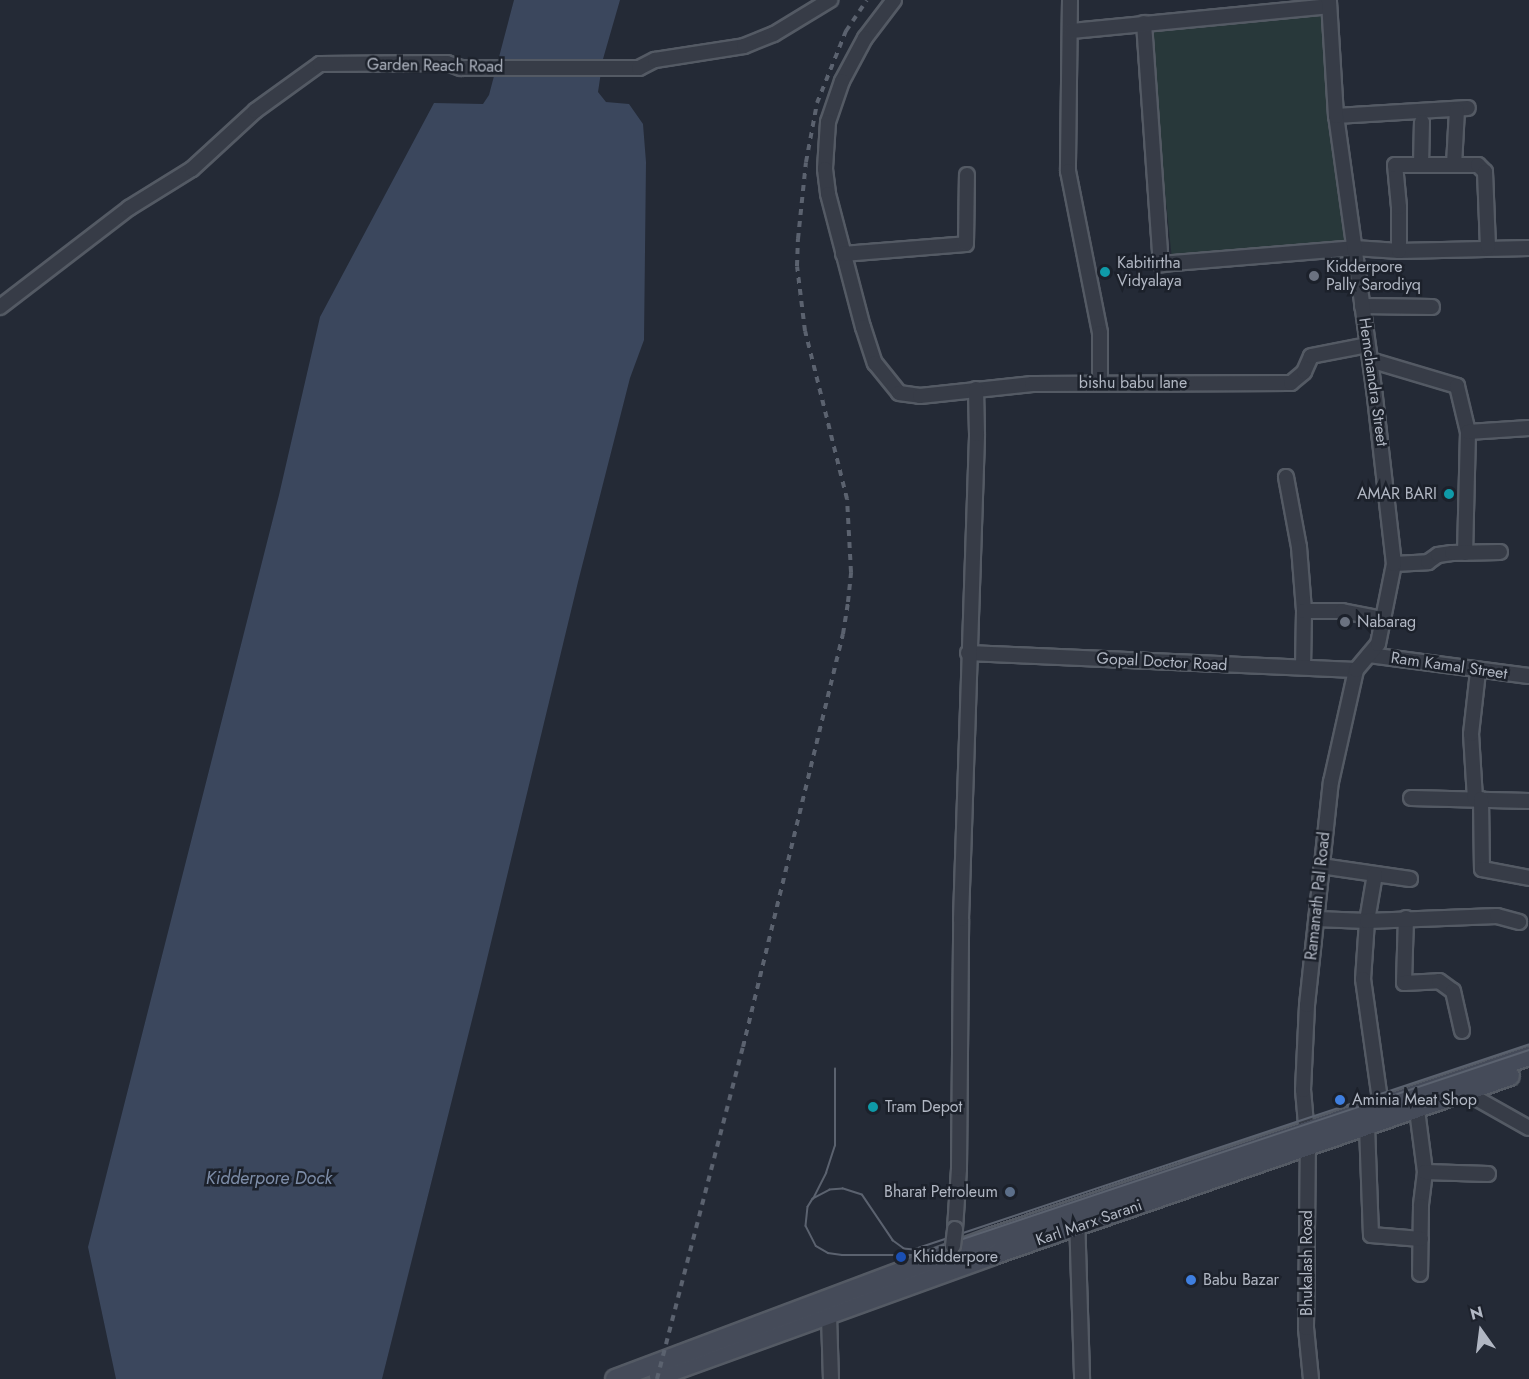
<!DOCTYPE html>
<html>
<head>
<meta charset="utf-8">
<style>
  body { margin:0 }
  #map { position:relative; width:1529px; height:1379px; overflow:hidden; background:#242a36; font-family:Jost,sans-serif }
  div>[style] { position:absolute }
  .green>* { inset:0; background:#28383a; transform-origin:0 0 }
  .water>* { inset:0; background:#3b475d }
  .roads { filter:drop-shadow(2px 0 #545a64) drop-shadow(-2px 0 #545a64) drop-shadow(0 2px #545a64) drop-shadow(0 -2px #545a64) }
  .street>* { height:14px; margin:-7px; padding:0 7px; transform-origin:7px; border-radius:7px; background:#373c47 }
  .secondary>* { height:18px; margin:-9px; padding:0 9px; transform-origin:9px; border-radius:9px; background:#454b59 }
  .tram>* { height:1.5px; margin:-0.75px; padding:0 0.75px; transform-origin:0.75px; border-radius:0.75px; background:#5b626f }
  .rail>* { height:4px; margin-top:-2px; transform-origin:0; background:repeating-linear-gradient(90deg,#5b626f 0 6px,transparent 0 12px) }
  .bridges { filter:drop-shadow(2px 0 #545a64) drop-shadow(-2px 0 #545a64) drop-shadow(0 2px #545a64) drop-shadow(0 -2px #545a64) }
  .street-bridge>* { height:14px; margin:-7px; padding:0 7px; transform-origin:7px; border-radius:7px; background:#373c47 }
  .dots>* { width:16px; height:16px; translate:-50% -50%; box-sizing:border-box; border:3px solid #1c212b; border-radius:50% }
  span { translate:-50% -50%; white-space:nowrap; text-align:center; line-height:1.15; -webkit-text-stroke:5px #1c212b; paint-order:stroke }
  .street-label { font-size:16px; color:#b1b7c3 }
  .poi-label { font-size:16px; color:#b1b7c3 }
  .left { translate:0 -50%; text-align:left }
  .right { translate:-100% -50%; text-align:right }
  .water-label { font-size:18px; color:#7d8da8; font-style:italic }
  .north { position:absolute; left:1451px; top:1301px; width:60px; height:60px; -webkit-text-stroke:4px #1c212b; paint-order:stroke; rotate:346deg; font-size:16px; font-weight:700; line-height:24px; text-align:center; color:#b1b7c3 }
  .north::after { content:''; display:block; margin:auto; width:21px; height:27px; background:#b1b7c3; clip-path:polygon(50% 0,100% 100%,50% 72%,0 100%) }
</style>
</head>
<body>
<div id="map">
  <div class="green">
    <i style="left:1324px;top:12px;width:230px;height:177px;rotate:84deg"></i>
  </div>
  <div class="water">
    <i style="clip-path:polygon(514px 0,620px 0,603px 59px,598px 92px,606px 102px,629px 104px,643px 124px,646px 162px,644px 340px,630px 378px,578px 582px,480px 988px,382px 1379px,116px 1379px,88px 1247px,279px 495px,320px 317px,434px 103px,483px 104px,489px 95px)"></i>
  </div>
  <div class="roads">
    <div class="street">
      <i style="left:894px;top:0;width:48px;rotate:127.3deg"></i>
      <i style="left:865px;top:38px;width:49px;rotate:118.1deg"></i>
      <i style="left:842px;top:81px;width:43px;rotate:108.9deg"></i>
      <i style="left:828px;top:122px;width:47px;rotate:93.7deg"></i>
      <i style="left:825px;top:169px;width:25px;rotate:83deg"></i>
      <i style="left:828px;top:194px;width:138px;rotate:75.3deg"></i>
      <i style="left:863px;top:327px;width:38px;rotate:72deg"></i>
      <i style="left:875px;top:363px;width:38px;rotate:51deg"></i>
      <i style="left:899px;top:393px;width:21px;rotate:8deg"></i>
      <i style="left:920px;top:396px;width:113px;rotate:-6.1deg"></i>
      <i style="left:1032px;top:384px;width:259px;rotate:-0.2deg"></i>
      <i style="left:1291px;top:383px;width:17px;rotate:-40deg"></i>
      <i style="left:1304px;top:372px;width:17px;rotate:-66deg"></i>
      <i style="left:1311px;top:356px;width:57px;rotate:-11.1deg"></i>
      <i style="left:1070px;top:0;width:171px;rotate:90.7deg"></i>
      <i style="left:1068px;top:171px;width:165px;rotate:78.8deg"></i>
      <i style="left:1100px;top:333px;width:50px;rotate:90deg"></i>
      <i style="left:1144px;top:23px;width:242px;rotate:86deg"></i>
      <i style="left:1161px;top:264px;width:194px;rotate:-4.7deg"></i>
      <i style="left:1354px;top:248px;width:45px;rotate:3.8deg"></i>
      <i style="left:1399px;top:251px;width:130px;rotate:-1.3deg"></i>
      <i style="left:1071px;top:31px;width:259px;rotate:-5.5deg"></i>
      <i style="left:1336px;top:116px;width:132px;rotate:-3.5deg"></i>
      <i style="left:1421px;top:165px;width:43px;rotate:-88.7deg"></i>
      <i style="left:1454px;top:165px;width:55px;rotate:-86.9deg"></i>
      <i style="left:1399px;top:251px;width:44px;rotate:-90deg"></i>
      <i style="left:1399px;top:207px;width:42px;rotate:-95.4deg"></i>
      <i style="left:1395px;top:165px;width:83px"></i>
      <i style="left:1478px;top:165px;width:10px;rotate:45deg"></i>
      <i style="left:1485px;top:172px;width:75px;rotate:87.7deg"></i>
      <i style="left:843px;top:254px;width:123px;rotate:-4.6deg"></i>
      <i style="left:966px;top:244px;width:69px;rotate:-89.2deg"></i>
      <i style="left:1362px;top:306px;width:70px;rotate:0.8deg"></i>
      <i style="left:0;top:307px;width:163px;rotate:-37.5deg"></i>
      <i style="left:129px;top:208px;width:74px;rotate:-31.8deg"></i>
      <i style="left:192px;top:169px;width:86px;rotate:-42.6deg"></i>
      <i style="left:255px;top:111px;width:80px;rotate:-35.9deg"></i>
      <i style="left:320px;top:64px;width:127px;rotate:-0.5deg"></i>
      <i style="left:447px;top:63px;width:15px;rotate:20deg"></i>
      <i style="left:461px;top:68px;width:178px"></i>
      <i style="left:639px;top:68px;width:18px;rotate:-27deg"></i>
      <i style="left:655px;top:60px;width:90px;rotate:-8.9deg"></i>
      <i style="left:744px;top:46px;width:32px;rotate:-22deg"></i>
      <i style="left:774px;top:34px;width:66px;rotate:-31.3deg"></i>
      <i style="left:1370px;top:360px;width:91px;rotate:16.6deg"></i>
      <i style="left:1457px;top:386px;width:47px;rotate:76.6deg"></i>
      <i style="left:1468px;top:432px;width:121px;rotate:91.4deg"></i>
      <i style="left:1468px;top:432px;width:61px;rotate:-3.8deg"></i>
      <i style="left:1286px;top:477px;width:71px;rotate:79.5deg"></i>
      <i style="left:1299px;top:547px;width:64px;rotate:85.5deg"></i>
      <i style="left:1304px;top:611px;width:56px;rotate:91deg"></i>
      <i style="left:1394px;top:564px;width:34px;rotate:-3deg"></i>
      <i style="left:1428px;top:562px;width:12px;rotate:-35deg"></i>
      <i style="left:1438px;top:555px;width:14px;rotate:-8deg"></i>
      <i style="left:1452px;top:553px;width:48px;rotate:-1.2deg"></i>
      <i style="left:1304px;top:611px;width:38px"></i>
      <i style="left:1342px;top:611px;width:42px;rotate:11deg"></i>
      <i style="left:968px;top:653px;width:388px;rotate:2.5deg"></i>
      <i style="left:1369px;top:655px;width:161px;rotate:7.5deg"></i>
      <i style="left:1411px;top:798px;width:118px;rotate:1.5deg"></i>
      <i style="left:1475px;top:799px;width:65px;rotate:-93.5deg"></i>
      <i style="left:1471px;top:734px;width:62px;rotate:-83.6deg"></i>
      <i style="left:1481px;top:799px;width:70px;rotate:89.2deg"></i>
      <i style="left:1482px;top:869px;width:48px;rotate:10.8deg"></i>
      <i style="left:1321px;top:866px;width:90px;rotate:8.3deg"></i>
      <i style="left:1375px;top:874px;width:48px;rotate:99.7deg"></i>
      <i style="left:1367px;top:921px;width:58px;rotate:93.9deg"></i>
      <i style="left:1363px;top:979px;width:129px;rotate:82deg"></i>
      <i style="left:1406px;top:918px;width:65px;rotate:91.8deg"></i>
      <i style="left:1404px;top:983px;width:35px;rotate:-3deg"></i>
      <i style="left:1439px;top:981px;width:17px;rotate:36deg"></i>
      <i style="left:1453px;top:991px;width:41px;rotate:77.3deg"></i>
      <i style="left:1316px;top:919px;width:51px;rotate:2.2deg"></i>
      <i style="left:1367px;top:921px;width:130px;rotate:-2.2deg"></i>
      <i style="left:1497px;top:916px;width:23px;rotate:15deg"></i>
      <i style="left:1464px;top:1086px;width:6px;rotate:81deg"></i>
      <i style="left:1465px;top:1092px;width:73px;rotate:29.4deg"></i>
      <i style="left:1417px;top:1110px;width:63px;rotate:82.6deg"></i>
      <i style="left:1425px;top:1172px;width:34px;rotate:97deg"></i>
      <i style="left:1421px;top:1206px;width:68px;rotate:90.8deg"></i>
      <i style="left:1367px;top:1126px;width:109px;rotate:87.9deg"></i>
      <i style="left:1371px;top:1235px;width:50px;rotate:4.6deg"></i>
      <i style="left:1425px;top:1172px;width:63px;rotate:1.8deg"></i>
      <i style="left:1077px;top:1216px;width:163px;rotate:88.2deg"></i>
      <i style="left:955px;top:1229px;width:60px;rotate:-86.2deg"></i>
      <i style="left:959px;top:1169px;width:250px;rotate:-89.5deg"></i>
      <i style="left:961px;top:919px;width:485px;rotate:-88.1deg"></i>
      <i style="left:977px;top:434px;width:45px;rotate:-91.3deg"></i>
      <i style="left:829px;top:1316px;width:63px;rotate:88.2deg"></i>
      <i style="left:1311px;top:1379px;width:51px;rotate:-95.6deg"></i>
      <i style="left:1306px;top:1328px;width:181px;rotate:-89.4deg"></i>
      <i style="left:1308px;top:1147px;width:57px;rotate:-95deg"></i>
      <i style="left:1303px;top:1090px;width:85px;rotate:-87.3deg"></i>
      <i style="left:1307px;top:1005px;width:224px;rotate:-83.9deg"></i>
      <i style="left:1331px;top:782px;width:115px;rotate:-77.4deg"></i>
      <i style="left:1356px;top:670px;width:34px;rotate:-50deg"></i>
      <i style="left:1378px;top:644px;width:82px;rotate:-78.7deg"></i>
      <i style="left:1394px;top:564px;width:176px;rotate:-96.5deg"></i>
      <i style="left:1374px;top:389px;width:276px;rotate:-97.9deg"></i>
      <i style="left:1336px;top:116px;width:116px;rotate:-93.5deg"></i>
    </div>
    <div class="secondary">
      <i style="left:659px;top:1376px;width:355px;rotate:-19.9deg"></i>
      <i style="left:993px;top:1255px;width:547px;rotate:-19.1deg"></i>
      <i style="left:615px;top:1379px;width:404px;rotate:-20.6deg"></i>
      <i style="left:993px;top:1237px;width:566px;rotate:-18.66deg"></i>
    </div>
  </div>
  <div class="tram">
    <i style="left:1529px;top:1045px;width:648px;rotate:161.57deg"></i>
    <i style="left:914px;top:1250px;width:10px;rotate:-174deg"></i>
    <i style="left:904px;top:1249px;width:14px;rotate:-144deg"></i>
    <i style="left:893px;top:1241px;width:55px;rotate:-124deg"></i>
    <i style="left:862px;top:1195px;width:20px;rotate:-162deg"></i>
    <i style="left:843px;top:1189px;width:13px;rotate:176deg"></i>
    <i style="left:830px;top:1190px;width:19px;rotate:152deg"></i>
    <i style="left:813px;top:1199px;width:9px;rotate:122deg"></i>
    <i style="left:808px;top:1207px;width:19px;rotate:96deg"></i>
    <i style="left:806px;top:1226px;width:22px;rotate:63deg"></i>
    <i style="left:816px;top:1246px;width:14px;rotate:30deg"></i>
    <i style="left:828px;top:1253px;width:14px;rotate:8deg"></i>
    <i style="left:842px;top:1255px;width:73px"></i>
    <i style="left:915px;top:1255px;width:647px;rotate:-18.46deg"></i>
    <i style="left:813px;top:1199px;width:29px;rotate:-63deg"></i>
    <i style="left:826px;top:1173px;width:28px;rotate:-72deg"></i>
    <i style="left:835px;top:1146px;width:77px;rotate:-90deg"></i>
  </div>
  <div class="rail">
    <i style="left:657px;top:1379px;width:343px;rotate:-75.5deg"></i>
    <i style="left:743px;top:1047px;width:425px;rotate:-76.4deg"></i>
    <i style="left:843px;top:634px;width:32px;rotate:-81deg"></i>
    <i style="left:848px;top:602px;width:30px;rotate:-84deg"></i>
    <i style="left:851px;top:572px;width:73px;rotate:-93.1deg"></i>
    <i style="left:847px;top:499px;width:173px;rotate:-104deg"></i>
    <i style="left:805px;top:331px;width:65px;rotate:-97deg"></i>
    <i style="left:797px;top:266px;width:27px;rotate:-88deg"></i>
    <i style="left:798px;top:239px;width:77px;rotate:-84.1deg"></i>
    <i style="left:806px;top:162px;width:60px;rotate:-79.4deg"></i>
    <i style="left:817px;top:103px;width:78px;rotate:-68.1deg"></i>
    <i style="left:846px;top:31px;width:37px;rotate:-56deg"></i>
  </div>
  <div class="bridges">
    <div class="street-bridge">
      <i style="left:953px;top:1246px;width:17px;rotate:-83deg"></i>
    </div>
  </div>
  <div class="dots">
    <i style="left:1105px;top:272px;background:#0f9aa8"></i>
    <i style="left:1314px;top:276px;background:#6b7280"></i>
    <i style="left:1449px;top:494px;background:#0f9aa8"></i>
    <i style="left:1345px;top:622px;background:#6b7280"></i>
    <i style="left:1340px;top:1100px;background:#3f7fe0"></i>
    <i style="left:873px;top:1107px;background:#0f9aa8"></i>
    <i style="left:1010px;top:1192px;background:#5c6f8a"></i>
    <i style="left:901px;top:1257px;background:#1a4fb4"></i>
    <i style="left:1191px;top:1280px;background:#3f7fe0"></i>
  </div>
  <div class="street-label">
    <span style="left:435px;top:66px;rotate:1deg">Garden Reach Road</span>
    <span style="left:1373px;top:382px;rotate:82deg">Hemchandra Street</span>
    <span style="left:1133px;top:383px">bishu babu lane</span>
    <span style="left:1162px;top:662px;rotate:3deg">Gopal Doctor Road</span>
    <span style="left:1449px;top:666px;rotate:8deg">Ram Kamal Street</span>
    <span style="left:1318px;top:896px;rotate:-84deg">Ramanath Pal Road</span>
    <span style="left:1089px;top:1223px;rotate:-19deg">Karl Marx Sarani</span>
    <span style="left:1307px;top:1263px;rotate:-90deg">Bhukalash Road</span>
  </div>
  <div class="poi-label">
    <span class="left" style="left:1117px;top:272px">Kabitirtha<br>Vidyalaya</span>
    <span class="left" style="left:1326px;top:276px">Kidderpore<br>Pally Sarodiyq</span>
    <span class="right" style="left:1437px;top:494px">AMAR BARI</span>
    <span class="left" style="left:1357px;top:622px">Nabarag</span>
    <span class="left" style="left:1352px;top:1100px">Aminia Meat Shop</span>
    <span class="left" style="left:885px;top:1107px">Tram Depot</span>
    <span class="right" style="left:998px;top:1192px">Bharat Petroleum</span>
    <span class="left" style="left:913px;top:1257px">Khidderpore</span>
    <span class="left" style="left:1203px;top:1280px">Babu Bazar</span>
  </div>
  <div class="water-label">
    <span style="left:269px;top:1178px">Kidderpore Dock</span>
  </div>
  <div class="north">N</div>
</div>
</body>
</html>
